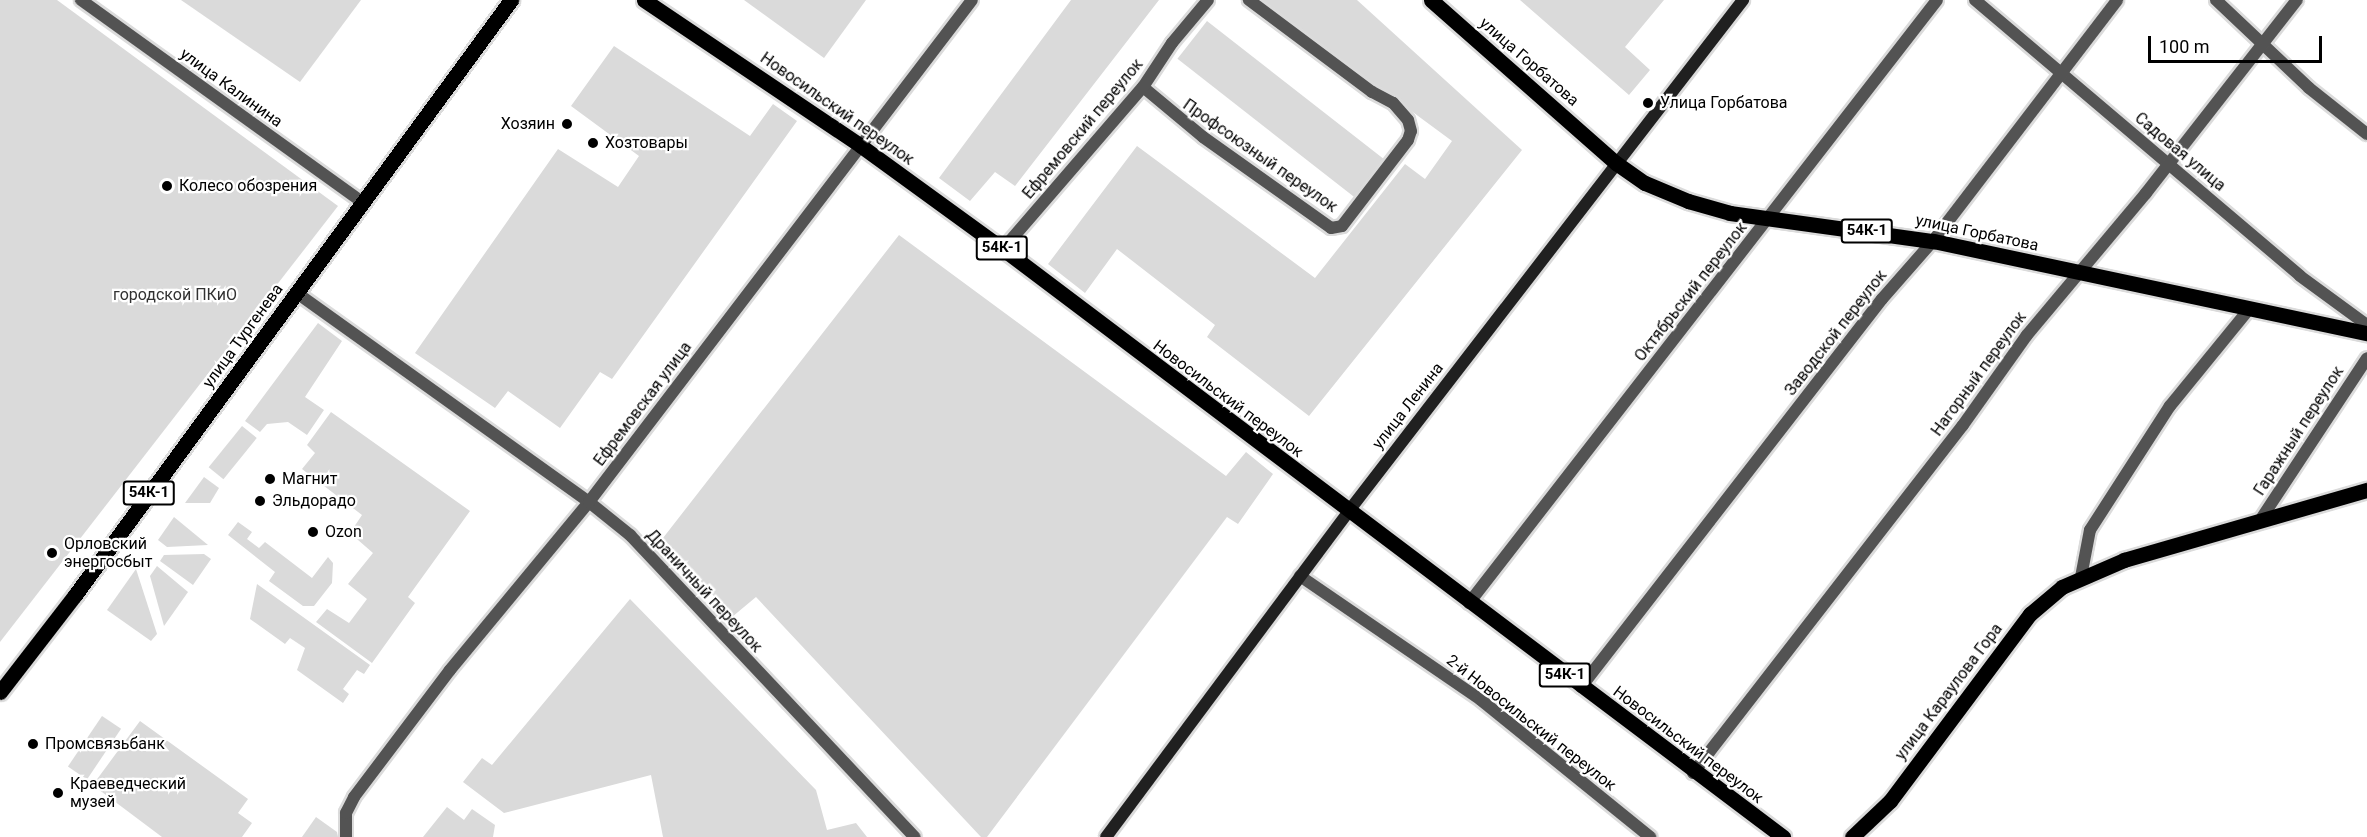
<!DOCTYPE html>
<html>
<head>
<meta charset="utf-8">
<style>
  body { margin:0 }
  #map { position:relative; width:2367px; height:837px; overflow:hidden; background:#fff; font-family:Roboto,sans-serif }
  div>[style] { position:absolute }
  .green>* { inset:0; background:#dadada; transform-origin:0 0 }
  .roads { filter:drop-shadow(2px 0 #dbdbdb) drop-shadow(-2px 0 #dbdbdb) drop-shadow(0 2px #dbdbdb) drop-shadow(0 -2px #dbdbdb) }
  .minor>* { height:12px; margin:-6px; padding:0 6px; transform-origin:6px; border-radius:6px; background:#535353 }
  .secondary>* { height:12px; margin:-6px; padding:0 6px; transform-origin:6px; border-radius:6px; background:#202020 }
  .primary>* { height:15px; margin:-7.5px; padding:0 7.5px; transform-origin:7.5px; border-radius:7.5px; background:#000 }
  .dots>* { width:16px; height:16px; translate:-50% -50%; box-sizing:border-box; border:3px solid #fff; border-radius:50% }
  span { translate:-50% -50%; white-space:nowrap; text-align:center; line-height:1.15; -webkit-text-stroke:4.5px #fff; paint-order:stroke }
  .shield-label span { padding:2px 4px; background:#fff; border:2px solid; border-radius:4px; -webkit-text-stroke-width:0 }
  .shield-label { font-size:15px; color:#000; font-weight:700 }
  .street-label { font-size:16px; color:#000 }
  .poi-label { font-size:16px; color:#000 }
  .left { translate:0 -50%; text-align:left }
  .right { translate:-100% -50%; text-align:right }
  .park-label { font-size:16px; color:#313131 }
  .scale { position:absolute; left:2148px; top:36px; width:174px; height:27px; box-sizing:border-box; border:3px solid #000; border-top:0; padding-left:8px; font-size:18px; line-height:21px; white-space:nowrap; color:#000; -webkit-text-stroke:4px #fff; paint-order:stroke }
</style>
</head>
<body>
<div id="map">
  <div class="green">
    <i style="clip-path:polygon(0 0,57px 0,338px 206px,0 642px)"></i>
    <i style="clip-path:polygon(181px 0,361px 0,300px 82px)"></i>
    <i style="clip-path:polygon(744px 0,866px 0,824px 58px)"></i>
    <i style="clip-path:polygon(1071px 0,1159px 0,1015px 186px,995px 172px,970px 201px,939px 178px)"></i>
    <i style="clip-path:polygon(1261px 0,1357px 0,1522px 150px,1309px 416px,1207px 337px,1215px 325px,1117px 249px,1085px 293px,1048px 264px,1137px 146px,1315px 278px,1405px 164px,1425px 179px,1452px 141px)"></i>
    <i style="clip-path:polygon(1520px 0,1664px 0,1625px 47px,1650px 70px,1629px 95px)"></i>
    <i style="left:1207px;top:21px;width:228px;height:48px;rotate:38deg"></i>
    <i style="clip-path:polygon(614px 46px,750px 136px,773px 104px,797px 121px,612px 379px,600px 372px,560px 428px,508px 391px,495px 408px,415px 353px,558px 149px,618px 187px,639px 156px,571px 106px)"></i>
    <i style="clip-path:polygon(899px 235px,1226px 476px,1246px 452px,1273px 474px,1238px 524px,1227px 517px,987px 837px,981px 837px,756px 597px,732px 617px,663px 538px)"></i>
    <i style="clip-path:polygon(318px 323px,342px 341px,305px 397px,324px 410px,307px 435px,288px 422px,267px 424px,260px 432px,245px 421px)"></i>
    <i style="clip-path:polygon(331px 412px,470px 511px,408px 597px,415px 603px,372px 663px,316px 622px,327px 609px,349px 623px,367px 599px,348px 584px,373px 553px,350px 533px,362px 515px,302px 469px,315px 453px,307px 445px)"></i>
    <i style="left:242px;top:426px;width:19px;height:53px;rotate:39deg"></i>
    <i style="clip-path:polygon(204px 477px,219px 488px,210px 503px,185px 503px)"></i>
    <i style="clip-path:polygon(174px 517px,208px 545px,167px 547px,158px 540px)"></i>
    <i style="clip-path:polygon(238px 522px,252px 532px,247px 539px,259px 548px,265px 542px,312px 578px,328px 557px,333px 563px,332px 583px,314px 606px,303px 606px,269px 581px,275px 572px,228px 535px)"></i>
    <i style="clip-path:polygon(204px 554px,211px 559px,193px 585px,160px 561px,164px 555px)"></i>
    <i style="clip-path:polygon(157px 566px,188px 592px,164px 626px,150px 576px)"></i>
    <i style="clip-path:polygon(136px 569px,157px 634px,151px 641px,107px 610px)"></i>
    <i style="clip-path:polygon(257px 584px,370px 665px,364px 674px,357px 670px,343px 689px,349px 694px,343px 703px,297px 670px,305px 648px,290px 638px,285px 644px,250px 619px)"></i>
    <i style="clip-path:polygon(630px 599px,816px 790px,827px 830px,856px 823px,867px 837px,663px 837px,651px 775px,504px 813px,463px 782px,482px 758px,492px 765px)"></i>
    <i style="left:102px;top:716px;width:23px;height:61px;rotate:34deg"></i>
    <i style="clip-path:polygon(140px 721px,248px 799px,238px 813px,252px 823px,242px 837px,162px 837px,98px 789px,95px 782px)"></i>
    <i style="clip-path:polygon(447px 807px,464px 820px,472px 809px,495px 825px,493px 837px,423px 837px)"></i>
    <i style="clip-path:polygon(316px 817px,337px 832px,338px 837px,302px 837px)"></i>
  </div>
  <div class="roads">
    <div class="minor">
      <i style="left:81px;top:0;width:346px;rotate:35.7deg"></i>
      <i style="left:1975px;top:0;width:426px;rotate:40.3deg"></i>
      <i style="left:2300px;top:276px;width:83px;rotate:36.2deg"></i>
      <i style="left:2216px;top:0;width:128px;rotate:43.4deg"></i>
      <i style="left:2309px;top:88px;width:74px;rotate:38.4deg"></i>
      <i style="left:1143px;top:87px;width:78px;rotate:39.8deg"></i>
      <i style="left:1203px;top:137px;width:157px;rotate:35.4deg"></i>
      <i style="left:1331px;top:228px;width:11px;rotate:-10deg"></i>
      <i style="left:1342px;top:226px;width:108px;rotate:-52.5deg"></i>
      <i style="left:1408px;top:140px;width:9px;rotate:-72deg"></i>
      <i style="left:1411px;top:131px;width:11px;rotate:-105deg"></i>
      <i style="left:1408px;top:120px;width:23px;rotate:-131deg"></i>
      <i style="left:1393px;top:103px;width:24px;rotate:-152deg"></i>
      <i style="left:1372px;top:92px;width:154px;rotate:-143.2deg"></i>
      <i style="left:1003px;top:249px;width:214px;rotate:-49.2deg"></i>
      <i style="left:1143px;top:87px;width:53px;rotate:-56.6deg"></i>
      <i style="left:1172px;top:43px;width:56px;rotate:-50.1deg"></i>
      <i style="left:297px;top:293px;width:359px;rotate:35.6deg"></i>
      <i style="left:589px;top:502px;width:53px;rotate:38.8deg"></i>
      <i style="left:630px;top:535px;width:415px;rotate:46.7deg"></i>
      <i style="left:2259px;top:522px;width:196px;rotate:-56.6deg"></i>
      <i style="left:1300px;top:576px;width:219px;rotate:34.4deg"></i>
      <i style="left:1481px;top:700px;width:218px;rotate:39deg"></i>
      <i style="left:2081px;top:577px;width:48px;rotate:-79.2deg"></i>
      <i style="left:2090px;top:530px;width:148px;rotate:-57.2deg"></i>
      <i style="left:2170px;top:406px;width:125px;rotate:-50.8deg"></i>
      <i style="left:1469px;top:603px;width:763px;rotate:-52.18deg"></i>
      <i style="left:1581px;top:687px;width:491px;rotate:-52.2deg"></i>
      <i style="left:1882px;top:299px;width:77px;rotate:-48.7deg"></i>
      <i style="left:1933px;top:241px;width:303px;rotate:-52.6deg"></i>
      <i style="left:1693px;top:773px;width:440px;rotate:-52.2deg"></i>
      <i style="left:1963px;top:425px;width:110px;rotate:-54.6deg"></i>
      <i style="left:2027px;top:335px;width:185px;rotate:-50deg"></i>
      <i style="left:2146px;top:193px;width:245px;rotate:-52deg"></i>
      <i style="left:346px;top:837px;width:24px;rotate:-90deg"></i>
      <i style="left:346px;top:813px;width:18px;rotate:-63deg"></i>
      <i style="left:354px;top:797px;width:159px;rotate:-52.9deg"></i>
      <i style="left:450px;top:670px;width:218px;rotate:-50.4deg"></i>
      <i style="left:589px;top:502px;width:631px;rotate:-52.66deg"></i>
    </div>
    <div class="secondary">
      <i style="left:1106px;top:837px;width:405px;rotate:-53.3deg"></i>
      <i style="left:1348px;top:512px;width:647px;rotate:-52.35deg"></i>
    </div>
    <div class="primary">
      <i style="left:644px;top:0;width:262px;rotate:33.9deg"></i>
      <i style="left:861px;top:146px;width:175px;rotate:36deg"></i>
      <i style="left:1003px;top:249px;width:977px;rotate:37.01deg"></i>
      <i style="left:1431px;top:0;width:247px;rotate:41.4deg"></i>
      <i style="left:1616px;top:163px;width:35px;rotate:35deg"></i>
      <i style="left:1645px;top:183px;width:47px;rotate:22.7deg"></i>
      <i style="left:1688px;top:201px;width:44px;rotate:15.9deg"></i>
      <i style="left:1730px;top:213px;width:205px;rotate:7.9deg"></i>
      <i style="left:1933px;top:241px;width:444px;rotate:12deg"></i>
      <i style="left:0;top:692px;width:123px;rotate:-52.3deg"></i>
      <i style="left:75px;top:595px;width:738px;rotate:-53.77deg"></i>
      <i style="left:1852px;top:837px;width:52px;rotate:-43.5deg"></i>
      <i style="left:1890px;top:801px;width:234px;rotate:-53.2deg"></i>
      <i style="left:2030px;top:614px;width:42px;rotate:-40.2deg"></i>
      <i style="left:2062px;top:587px;width:68px;rotate:-23.5deg"></i>
      <i style="left:2124px;top:560px;width:253px;rotate:-16.1deg"></i>
    </div>
  </div>
  <div class="dots">
    <i style="left:1648px;top:103px;background:#000"></i>
    <i style="left:567px;top:124px;background:#000"></i>
    <i style="left:593px;top:143px;background:#000"></i>
    <i style="left:167px;top:186px;background:#000"></i>
    <i style="left:270px;top:479px;background:#000"></i>
    <i style="left:260px;top:501px;background:#000"></i>
    <i style="left:313px;top:532px;background:#000"></i>
    <i style="left:52px;top:553px;background:#000"></i>
    <i style="left:33px;top:744px;background:#000"></i>
    <i style="left:58px;top:793px;background:#000"></i>
  </div>
  <div class="shield-label">
    <span style="left:1867px;top:231px">54К-1</span>
    <span style="left:1002px;top:248px">54К-1</span>
    <span style="left:149px;top:493px">54К-1</span>
    <span style="left:1565px;top:675px">54К-1</span>
  </div>
  <div class="street-label">
    <span style="left:1529px;top:62px;rotate:41deg">улица Горбатова</span>
    <span style="left:231px;top:88px;rotate:36deg">улица Калинина</span>
    <span style="left:837px;top:109px;rotate:35deg">Новосильский переулок</span>
    <span style="left:1083px;top:129px;rotate:-50deg">Ефремовский переулок</span>
    <span style="left:2180px;top:152px;rotate:40deg">Садовая улица</span>
    <span style="left:1260px;top:156px;rotate:35deg">Профсоюзный переулок</span>
    <span style="left:1977px;top:233px;rotate:12deg">улица Горбатова</span>
    <span style="left:1691px;top:292px;rotate:-52deg">Октябрьский переулок</span>
    <span style="left:1836px;top:333px;rotate:-52deg">Заводской переулок</span>
    <span style="left:243px;top:336px;rotate:-54deg">улица Тургенева</span>
    <span style="left:1979px;top:374px;rotate:-54deg">Нагорный переулок</span>
    <span style="left:1228px;top:399px;rotate:37deg">Новосильский переулок</span>
    <span style="left:643px;top:404px;rotate:-53deg">Ефремовская улица</span>
    <span style="left:1408px;top:406px;rotate:-52deg">улица Ленина</span>
    <span style="left:2299px;top:431px;rotate:-57deg">Гаражный переулок</span>
    <span style="left:704px;top:591px;rotate:47deg">Драничный переулок</span>
    <span style="left:1949px;top:692px;rotate:-53deg">улица Караулова Гора</span>
    <span style="left:1531px;top:723px;rotate:38deg">2-й Новосильский переулок</span>
    <span style="left:1688px;top:745px;rotate:37deg">Новосильский переулок</span>
  </div>
  <div class="poi-label">
    <span class="left" style="left:1660px;top:103px">Улица Горбатова</span>
    <span class="right" style="left:555px;top:124px">Хозяин</span>
    <span class="left" style="left:605px;top:143px">Хозтовары</span>
    <span class="left" style="left:179px;top:186px">Колесо обозрения</span>
    <span class="left" style="left:282px;top:479px">Магнит</span>
    <span class="left" style="left:272px;top:501px">Эльдорадо</span>
    <span class="left" style="left:325px;top:532px">Ozon</span>
    <span class="left" style="left:64px;top:553px">Орловский<br>энергосбыт</span>
    <span class="left" style="left:45px;top:744px">Промсвязьбанк</span>
    <span class="left" style="left:70px;top:793px">Краеведческий<br>музей</span>
  </div>
  <div class="park-label">
    <span style="left:175px;top:295px">городской ПКиО</span>
  </div>
  <div class="scale">100 m</div>
</div>
</body>
</html>
